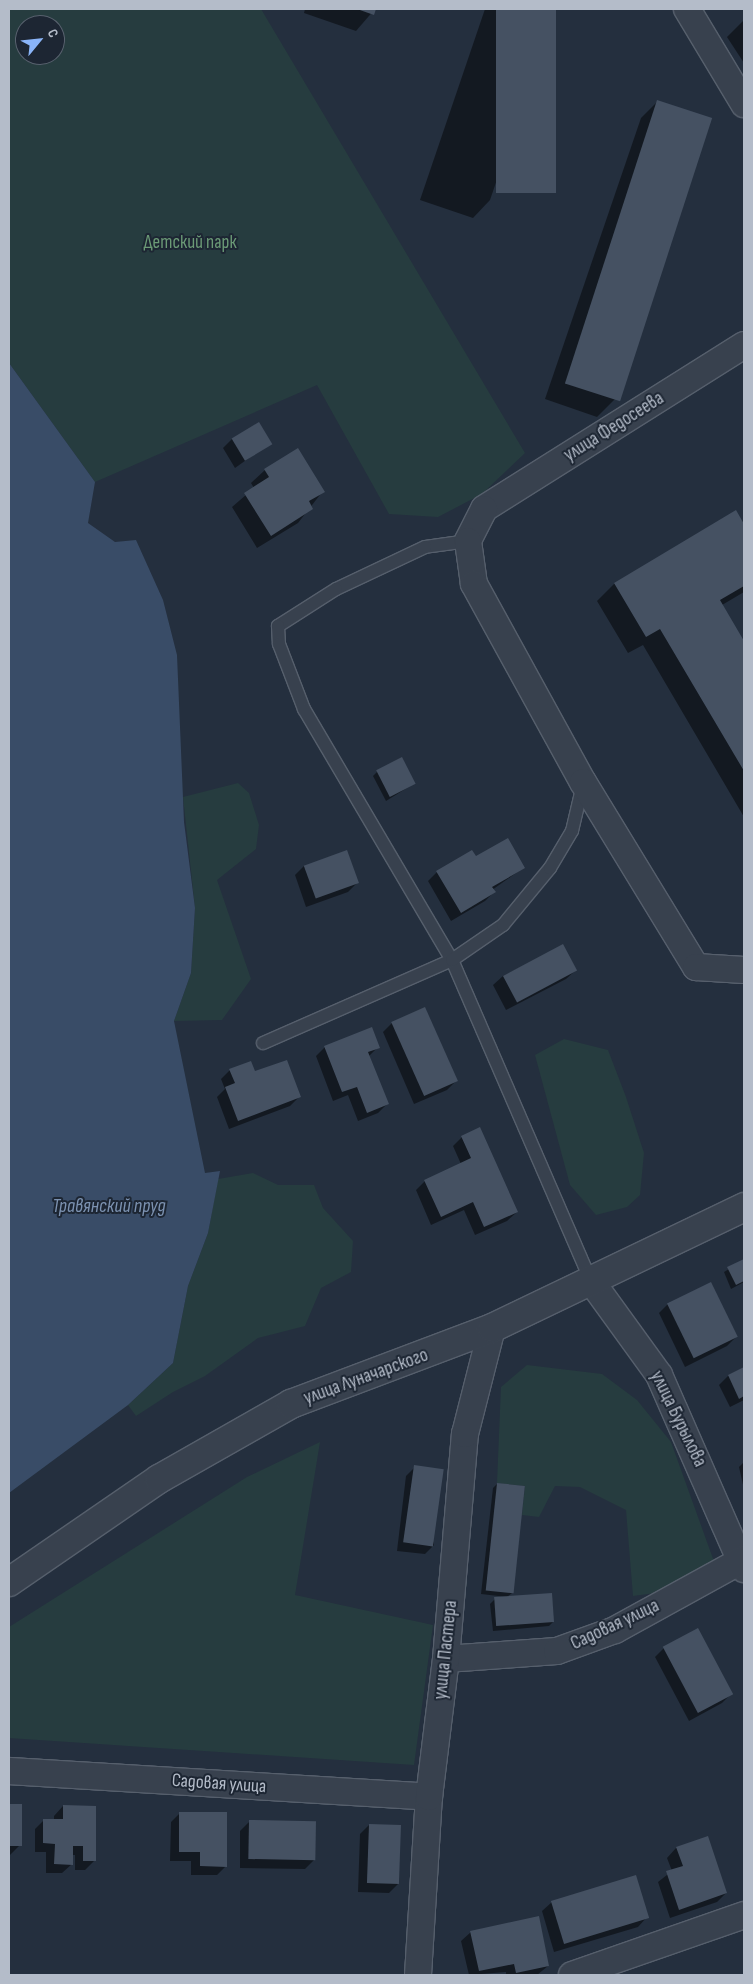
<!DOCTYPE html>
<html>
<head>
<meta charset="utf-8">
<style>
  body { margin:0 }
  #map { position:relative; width:753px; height:1984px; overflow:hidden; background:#242f3e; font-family:"Sofia Sans Condensed",sans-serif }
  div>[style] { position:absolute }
  .green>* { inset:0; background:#263c3f }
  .water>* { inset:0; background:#394c67 }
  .shadow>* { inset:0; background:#0007 }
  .building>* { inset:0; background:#455162; transform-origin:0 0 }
  .roads { filter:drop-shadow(1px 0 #565f6c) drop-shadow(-1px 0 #565f6c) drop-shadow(0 1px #565f6c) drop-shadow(0 -1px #565f6c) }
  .service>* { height:12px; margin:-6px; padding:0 6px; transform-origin:6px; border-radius:6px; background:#38414e }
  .minor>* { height:26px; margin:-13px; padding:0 13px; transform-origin:13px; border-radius:13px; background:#38414e }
  .tertiary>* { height:28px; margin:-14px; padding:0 14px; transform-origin:14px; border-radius:14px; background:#38414e }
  span { translate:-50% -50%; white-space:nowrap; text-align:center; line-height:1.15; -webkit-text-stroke:4px #1d2633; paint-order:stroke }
  .park-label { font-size:19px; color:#6b9a76 }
  .street-label { font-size:19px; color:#b4bcc9 }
  .water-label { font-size:20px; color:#7c92b1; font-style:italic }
  .frame { position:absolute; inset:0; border:10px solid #b4bcc9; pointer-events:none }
  .north { position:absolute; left:15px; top:15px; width:50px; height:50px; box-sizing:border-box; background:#1d2633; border:1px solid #59626f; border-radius:50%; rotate:62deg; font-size:14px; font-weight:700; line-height:20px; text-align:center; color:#b4bcc9 }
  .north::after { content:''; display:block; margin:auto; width:18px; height:22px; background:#8ab4f8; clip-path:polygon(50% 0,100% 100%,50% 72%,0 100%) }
</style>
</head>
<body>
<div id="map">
  <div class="green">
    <i style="clip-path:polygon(evenodd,9px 9px,261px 9px,525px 453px,482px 494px,438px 517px,389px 514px,317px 385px,95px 482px,9px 363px,9px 9px,25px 25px,55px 25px,55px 55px,25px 55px,25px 25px)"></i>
    <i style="clip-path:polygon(238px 783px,249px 793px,259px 825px,256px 849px,217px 880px,251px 979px,222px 1020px,174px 1021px,191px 973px,195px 908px,183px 797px)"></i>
    <i style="clip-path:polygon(564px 1039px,608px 1050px,626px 1097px,644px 1153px,640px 1195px,627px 1207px,596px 1215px,570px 1185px,535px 1055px)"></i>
    <i style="clip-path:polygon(253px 1173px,278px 1185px,314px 1185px,323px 1208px,353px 1241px,351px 1272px,321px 1288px,305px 1326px,258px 1338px,205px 1376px,173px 1392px,136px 1416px,128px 1405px,173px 1363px,188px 1286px,208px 1233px,218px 1179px)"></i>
    <i style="clip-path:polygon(527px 1365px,602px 1374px,637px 1400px,671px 1442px,716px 1567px,685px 1589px,633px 1596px,626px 1510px,580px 1487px,555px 1486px,539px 1517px,522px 1515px,525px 1486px,497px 1483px,501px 1387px)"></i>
    <i style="clip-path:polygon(320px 1442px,295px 1595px,433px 1625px,414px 1765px,9px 1738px,9px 1627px,247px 1477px)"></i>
  </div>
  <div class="water">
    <i style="clip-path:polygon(9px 363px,95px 482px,88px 523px,115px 542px,136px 540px,163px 600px,177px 655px,184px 822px,195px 908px,191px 973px,174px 1021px,205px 1173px,220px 1171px,208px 1233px,188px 1286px,173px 1363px,128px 1405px,9px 1493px)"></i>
  </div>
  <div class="shadow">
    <i style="clip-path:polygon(305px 9px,375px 9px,356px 31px,304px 13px)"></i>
    <i style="clip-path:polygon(485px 9px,555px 9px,490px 200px,473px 218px,420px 200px)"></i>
    <i style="clip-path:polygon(744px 20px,744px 63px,727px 37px)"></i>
    <i style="clip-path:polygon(658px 101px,615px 399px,597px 417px,545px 399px,641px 118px)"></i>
    <i style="clip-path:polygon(232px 439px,270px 443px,235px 468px,223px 448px)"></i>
    <i style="clip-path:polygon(298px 450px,323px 491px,298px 523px,257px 548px,232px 507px,254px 488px,251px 483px,265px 470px)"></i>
    <i style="clip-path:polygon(736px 512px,744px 526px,744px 592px,722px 605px,744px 644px,744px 817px,643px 645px,628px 653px,597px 601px,614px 584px)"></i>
    <i style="clip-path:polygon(377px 772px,415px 783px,386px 801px,373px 776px)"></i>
    <i style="clip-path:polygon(476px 858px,523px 868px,492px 890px,494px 892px,485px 901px,451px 921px,428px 881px,437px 872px)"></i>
    <i style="clip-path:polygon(304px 866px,357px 883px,348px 892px,306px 907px,295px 875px)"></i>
    <i style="clip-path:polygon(563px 946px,576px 970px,566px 979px,506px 1010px,493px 985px,503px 976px)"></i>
    <i style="clip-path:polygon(392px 1023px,457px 1080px,447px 1090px,414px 1104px,383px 1032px)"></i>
    <i style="clip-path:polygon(325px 1047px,378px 1047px,369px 1056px,387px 1104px,378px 1113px,358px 1121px,348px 1095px,333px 1101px,316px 1056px)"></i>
    <i style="clip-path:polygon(230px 1070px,254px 1073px,299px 1097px,290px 1106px,229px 1129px,217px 1097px,225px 1089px,221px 1079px)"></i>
    <i style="clip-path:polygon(462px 1137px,517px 1212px,507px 1221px,475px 1235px,464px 1210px,431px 1225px,416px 1190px,425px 1181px,461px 1164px,453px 1146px)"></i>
    <i style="clip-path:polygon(744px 1260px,744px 1282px,731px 1289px,724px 1272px)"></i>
    <i style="clip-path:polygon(668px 1304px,736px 1337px,727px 1346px,685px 1367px,659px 1313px)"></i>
    <i style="clip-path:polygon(744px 1368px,744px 1400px,730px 1407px,719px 1385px,728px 1376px)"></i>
    <i style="clip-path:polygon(744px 1462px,744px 1489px,739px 1467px)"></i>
    <i style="clip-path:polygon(415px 1467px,434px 1545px,425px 1554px,397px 1551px,406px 1476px)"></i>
    <i style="clip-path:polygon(497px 1484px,512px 1593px,507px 1597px,481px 1594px,493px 1488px)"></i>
    <i style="clip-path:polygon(495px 1599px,553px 1622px,549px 1626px,493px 1631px,490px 1604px)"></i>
    <i style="clip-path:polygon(664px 1648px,731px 1694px,722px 1703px,689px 1721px,655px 1657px)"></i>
    <i style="clip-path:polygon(9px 1805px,20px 1805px,19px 1846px,10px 1855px)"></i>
    <i style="clip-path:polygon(63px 1806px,94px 1861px,85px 1870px,75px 1870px,75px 1855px,72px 1855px,72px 1864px,62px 1873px,46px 1873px,46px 1852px,35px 1852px,35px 1829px,44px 1820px,54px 1820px,54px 1816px)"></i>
    <i style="clip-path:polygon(180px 1813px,226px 1866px,217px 1875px,191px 1875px,191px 1861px,170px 1861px,171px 1822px)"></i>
    <i style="clip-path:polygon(249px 1822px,314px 1860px,305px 1869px,240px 1868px,240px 1831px)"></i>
    <i style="clip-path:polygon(369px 1825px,398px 1884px,389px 1893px,358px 1892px,360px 1834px)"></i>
    <i style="clip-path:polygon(707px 1838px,726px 1893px,717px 1902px,670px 1918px,658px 1882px,672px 1871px,667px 1858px,676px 1848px)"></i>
    <i style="clip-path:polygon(552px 1902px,647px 1917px,638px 1927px,554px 1952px,542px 1911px)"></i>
    <i style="clip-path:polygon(471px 1932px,548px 1966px,537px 1975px,506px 1975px,506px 1972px,469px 1975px,461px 1941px)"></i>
  </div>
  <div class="building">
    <i style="clip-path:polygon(357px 9px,376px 9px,374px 15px)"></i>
    <i style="left:496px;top:9px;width:60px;height:184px"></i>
    <i style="left:657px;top:100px;width:58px;height:298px;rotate:18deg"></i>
    <i style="left:259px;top:422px;width:26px;height:32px;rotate:59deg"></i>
    <i style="clip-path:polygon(298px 448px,325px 492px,309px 501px,313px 509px,271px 536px,244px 493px,269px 477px,264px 469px)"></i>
    <i style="clip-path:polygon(736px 510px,744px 524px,744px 586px,720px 600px,744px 641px,744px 771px,660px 629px,646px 637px,614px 583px)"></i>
    <i style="left:402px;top:757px;width:30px;height:29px;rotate:63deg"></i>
    <i style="clip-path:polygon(508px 838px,525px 868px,492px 887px,496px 892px,461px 913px,436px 871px,472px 850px,476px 856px)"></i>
    <i style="left:347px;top:850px;width:35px;height:46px;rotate:70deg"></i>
    <i style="left:563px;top:944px;width:30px;height:68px;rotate:62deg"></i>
    <i style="left:425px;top:1007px;width:81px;height:37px;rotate:66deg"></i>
    <i style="clip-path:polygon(372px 1027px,380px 1048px,368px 1052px,389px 1104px,367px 1113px,357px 1087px,342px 1092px,324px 1046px)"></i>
    <i style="clip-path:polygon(287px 1060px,301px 1097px,238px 1121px,225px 1087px,235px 1083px,229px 1069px,251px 1061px,255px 1071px)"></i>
    <i style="clip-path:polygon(480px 1127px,518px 1212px,484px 1227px,473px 1202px,441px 1217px,424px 1180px,471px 1158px,461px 1136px)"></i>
    <i style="clip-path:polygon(744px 1259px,744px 1281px,736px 1285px,727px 1267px)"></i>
    <i style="left:711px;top:1282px;width:61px;height:49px;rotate:64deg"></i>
    <i style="clip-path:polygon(744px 1367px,744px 1396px,739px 1399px,728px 1375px)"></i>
    <i style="left:414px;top:1465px;width:30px;height:78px;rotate:8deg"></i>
    <i style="left:497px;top:1483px;width:28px;height:108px;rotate:6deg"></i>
    <i style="left:552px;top:1593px;width:29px;height:58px;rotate:86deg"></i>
    <i style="left:698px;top:1628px;width:75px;height:40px;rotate:62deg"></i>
    <i style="left:9px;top:1804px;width:13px;height:42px"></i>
    <i style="clip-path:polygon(63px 1805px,96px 1806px,96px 1861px,83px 1861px,83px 1846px,73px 1846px,73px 1865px,54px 1864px,55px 1844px,43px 1843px,43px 1819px,63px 1819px)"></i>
    <i style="clip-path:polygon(179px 1812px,227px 1812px,227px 1867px,200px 1866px,200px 1852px,179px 1852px)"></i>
    <i style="left:249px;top:1820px;width:67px;height:39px;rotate:1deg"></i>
    <i style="left:369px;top:1824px;width:32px;height:59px;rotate:2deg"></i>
    <i style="clip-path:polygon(708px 1836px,727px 1893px,679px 1910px,666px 1871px,683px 1866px,676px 1847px)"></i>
    <i style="left:636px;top:1875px;width:45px;height:89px;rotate:73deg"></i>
    <i style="clip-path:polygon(539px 1916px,549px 1966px,516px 1973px,514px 1964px,479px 1971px,470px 1931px)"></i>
  </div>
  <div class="roads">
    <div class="service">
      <i style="left:468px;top:541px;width:43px;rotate:172.1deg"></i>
      <i style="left:425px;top:547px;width:98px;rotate:154.7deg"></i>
      <i style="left:336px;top:589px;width:69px;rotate:147.5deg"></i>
      <i style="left:278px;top:626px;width:18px;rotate:87deg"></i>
      <i style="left:279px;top:644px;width:70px;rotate:69deg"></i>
      <i style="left:304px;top:709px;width:291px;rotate:59.5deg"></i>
      <i style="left:452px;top:960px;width:350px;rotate:66.6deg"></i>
      <i style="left:263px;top:1043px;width:206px;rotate:-23.7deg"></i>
      <i style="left:452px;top:960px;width:62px;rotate:-34.5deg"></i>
      <i style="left:503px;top:925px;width:74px;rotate:-50.5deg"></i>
      <i style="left:550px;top:868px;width:43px;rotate:-59.3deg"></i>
      <i style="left:572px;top:831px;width:48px;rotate:-76.8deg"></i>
    </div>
    <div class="minor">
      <i style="left:687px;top:9px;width:111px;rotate:59deg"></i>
      <i style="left:744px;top:345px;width:307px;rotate:147.8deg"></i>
      <i style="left:484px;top:509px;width:36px;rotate:117deg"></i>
      <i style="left:468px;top:541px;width:43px;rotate:82.1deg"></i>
      <i style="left:474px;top:584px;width:226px;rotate:61.2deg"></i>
      <i style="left:583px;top:782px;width:217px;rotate:58.6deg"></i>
      <i style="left:696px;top:967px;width:48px;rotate:3.6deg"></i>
      <i style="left:591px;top:1281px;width:116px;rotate:54.1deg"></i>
      <i style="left:659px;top:1375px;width:212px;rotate:66.3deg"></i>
      <i style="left:446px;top:1659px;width:111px;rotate:-4.1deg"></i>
      <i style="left:557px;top:1651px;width:62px;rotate:-19.9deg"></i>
      <i style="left:615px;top:1630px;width:147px;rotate:-28.8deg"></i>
      <i style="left:9px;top:1771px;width:421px;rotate:3.5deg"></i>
      <i style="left:418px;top:1975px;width:178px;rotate:-86.5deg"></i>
      <i style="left:429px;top:1797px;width:139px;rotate:-83deg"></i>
      <i style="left:446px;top:1659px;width:226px;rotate:-85.2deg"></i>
      <i style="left:465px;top:1434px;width:109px;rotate:-75.7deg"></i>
      <i style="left:572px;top:1975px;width:182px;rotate:-19.2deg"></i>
    </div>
    <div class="tertiary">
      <i style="left:9px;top:1582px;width:182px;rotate:-34.5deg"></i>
      <i style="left:159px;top:1479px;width:152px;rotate:-29.6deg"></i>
      <i style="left:291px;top:1404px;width:215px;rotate:-20.7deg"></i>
      <i style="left:492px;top:1328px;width:280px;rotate:-25.6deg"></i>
    </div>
  </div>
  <div class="park-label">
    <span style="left:190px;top:243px">Детский парк</span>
  </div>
  <div class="street-label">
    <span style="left:614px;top:427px;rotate:-32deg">улица Федосеева</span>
    <span style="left:366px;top:1377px;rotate:-20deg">улица Луначарского</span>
    <span style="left:678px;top:1419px;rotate:64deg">улица Бурылова</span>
    <span style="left:615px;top:1625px;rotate:-25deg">Садовая улица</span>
    <span style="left:446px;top:1650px;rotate:-84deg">улица Пастера</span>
    <span style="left:219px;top:1784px;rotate:4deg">Садовая улица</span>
  </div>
  <div class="water-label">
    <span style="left:109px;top:1206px">Травянский пруд</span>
  </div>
  <div class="frame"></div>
  <div class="north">С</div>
</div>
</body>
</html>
